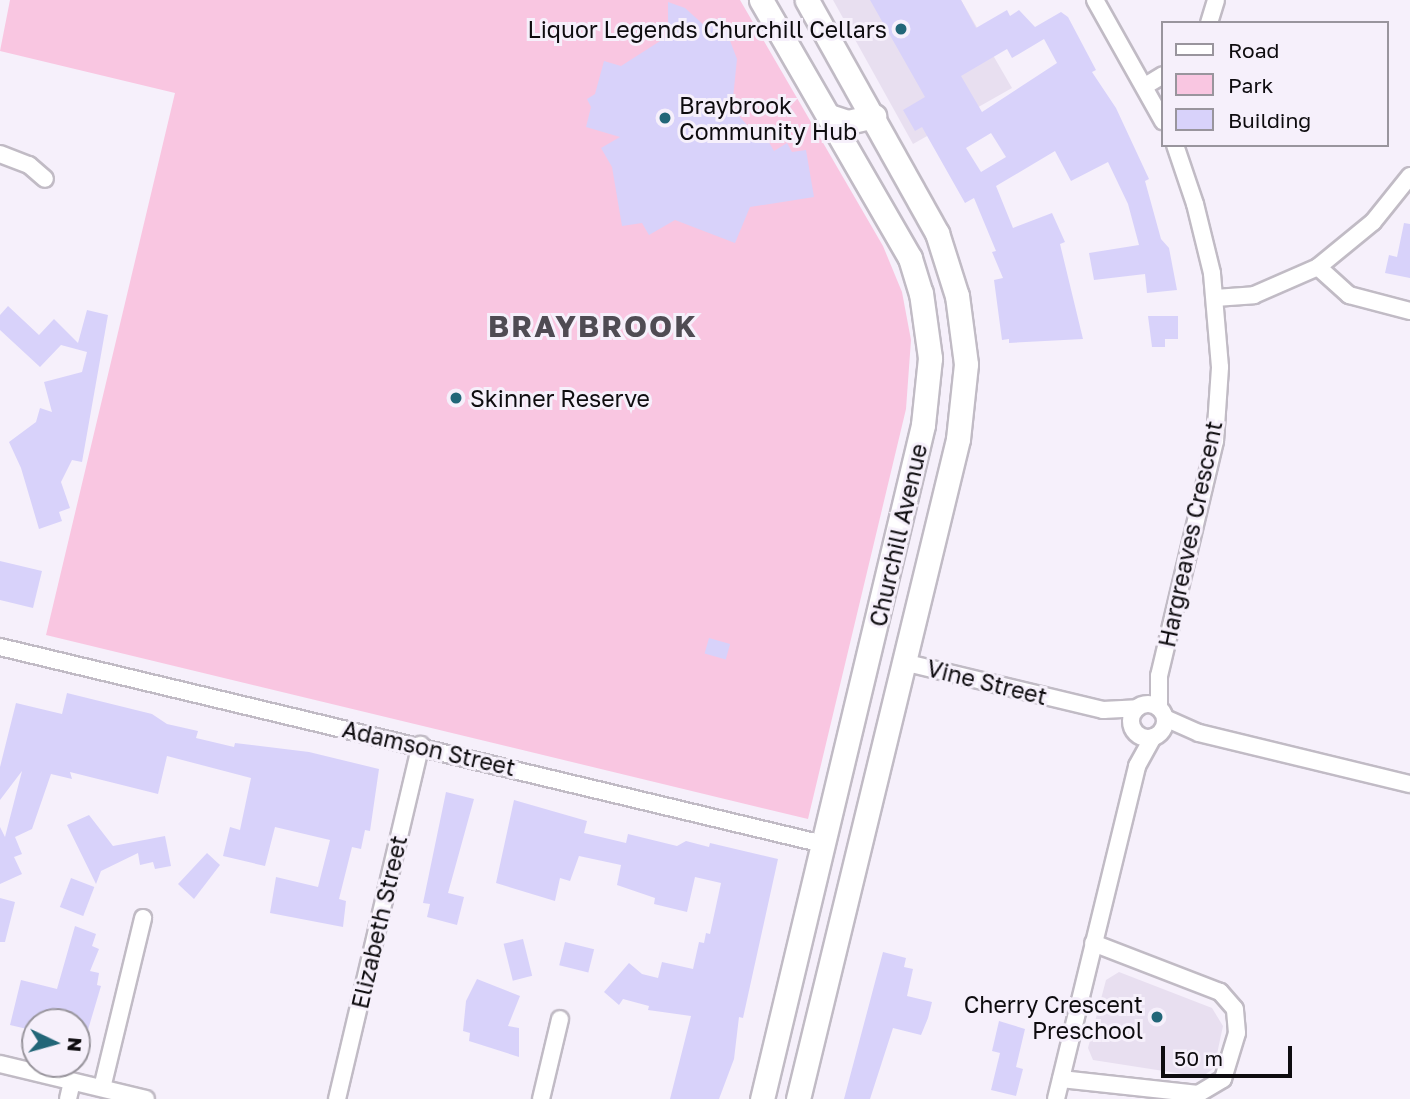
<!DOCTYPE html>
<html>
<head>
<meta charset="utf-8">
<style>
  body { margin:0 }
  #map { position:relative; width:1410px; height:1099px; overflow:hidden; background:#f6f0fb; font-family:"Golos Text",sans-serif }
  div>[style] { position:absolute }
  .built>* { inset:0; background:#e8dff0 }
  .green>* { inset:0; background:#f9c6e1 }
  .building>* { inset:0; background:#d8d2fa; transform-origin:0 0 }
  .roads { filter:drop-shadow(2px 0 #c1bbc5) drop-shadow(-2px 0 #c1bbc5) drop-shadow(0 2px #c1bbc5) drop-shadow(0 -2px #c1bbc5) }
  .minor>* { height:16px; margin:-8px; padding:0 8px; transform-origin:8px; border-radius:8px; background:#fff }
  .minor>.ring { margin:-8px; padding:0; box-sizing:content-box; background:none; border:16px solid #fff; border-radius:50% }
  .secondary>* { height:23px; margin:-11.5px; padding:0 11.5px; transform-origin:11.5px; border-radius:11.5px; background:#fff }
  .dots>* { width:19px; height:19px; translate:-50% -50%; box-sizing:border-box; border:4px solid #f6f0fb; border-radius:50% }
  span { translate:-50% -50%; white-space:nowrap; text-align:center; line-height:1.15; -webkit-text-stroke:6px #f6f0fb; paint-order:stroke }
  .poi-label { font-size:23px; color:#0e0c0f }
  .right { translate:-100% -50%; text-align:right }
  .left { translate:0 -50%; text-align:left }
  .street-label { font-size:23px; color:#0e0c0f }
  .district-label { font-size:30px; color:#4f4b53; font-weight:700; letter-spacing:2px }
  .legend { position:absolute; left:1161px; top:21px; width:228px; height:126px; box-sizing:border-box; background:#f6f0fb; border:2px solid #99959d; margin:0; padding:9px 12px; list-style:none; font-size:21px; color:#0e0c0f }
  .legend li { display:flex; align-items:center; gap:14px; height:35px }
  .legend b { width:35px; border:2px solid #99959d }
  .north { position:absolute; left:21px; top:1008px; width:70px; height:70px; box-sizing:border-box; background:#f6f0fb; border:2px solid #99959d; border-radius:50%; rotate:95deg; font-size:19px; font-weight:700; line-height:28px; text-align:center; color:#0e0c0f }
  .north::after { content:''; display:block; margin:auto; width:24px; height:32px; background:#226678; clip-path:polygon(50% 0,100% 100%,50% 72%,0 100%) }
  .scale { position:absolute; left:1161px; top:1046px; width:131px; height:32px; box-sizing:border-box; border:4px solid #0e0c0f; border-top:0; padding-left:9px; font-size:21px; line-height:24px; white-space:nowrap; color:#0e0c0f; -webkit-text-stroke:5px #f6f0fb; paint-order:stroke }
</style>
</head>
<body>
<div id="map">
  <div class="built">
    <i style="clip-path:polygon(833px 0,961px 0,1012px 88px,913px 144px)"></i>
    <i style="clip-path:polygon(1119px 972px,1212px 1008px,1223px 1026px,1214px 1068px,1202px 1077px,1093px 1060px,1088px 1048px,1106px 980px)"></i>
  </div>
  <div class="green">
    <i style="clip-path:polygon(10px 0,740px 0,883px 246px,902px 292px,911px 340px,906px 409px,808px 819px,46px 635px,175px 93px,0 51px)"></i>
  </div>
  <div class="building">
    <i style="clip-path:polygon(evenodd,870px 0,961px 0,976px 28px,1007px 10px,1010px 16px,1019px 10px,1035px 27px,1061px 12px,1068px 17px,1096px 70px,1092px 72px,1116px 108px,1149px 179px,1145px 181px,1161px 239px,1169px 248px,1177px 290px,1147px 293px,1145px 274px,1094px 280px,1089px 253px,1139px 245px,1128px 204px,1108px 162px,1071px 181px,1055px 151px,996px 186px,1013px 228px,1052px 213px,1065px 242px,1060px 244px,1083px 339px,1009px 343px,1009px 339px,1002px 340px,994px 280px,1003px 278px,992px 252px,996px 251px,974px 198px,965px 203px,922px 127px,915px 131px,903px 110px,925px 97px,870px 0,1044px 39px,1057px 63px,982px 112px,961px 76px,1007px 49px,1012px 58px,1044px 39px,870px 0,991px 133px,1006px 157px,981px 172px,966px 148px,991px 133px)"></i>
    <i style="clip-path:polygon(668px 2px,685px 8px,705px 26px,721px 17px,737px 59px,732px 108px,755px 134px,762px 130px,774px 151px,787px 143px,792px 152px,806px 150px,814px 197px,750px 207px,735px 243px,675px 220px,649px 235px,642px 223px,622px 226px,612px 167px,601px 148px,620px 137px,586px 127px,591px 107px,587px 99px,595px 94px,604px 61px,621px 66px,668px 36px)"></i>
    <i style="clip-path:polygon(1404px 223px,1410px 224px,1410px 278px,1385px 273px,1389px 255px,1397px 257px)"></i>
    <i style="clip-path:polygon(8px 306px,39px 335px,54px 319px,78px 343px,87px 310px,108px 315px,82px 462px,72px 460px,61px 482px,70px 508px,59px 512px,62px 521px,39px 529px,21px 468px,9px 442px,36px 422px,40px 408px,52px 412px,44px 382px,82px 372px,87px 352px,61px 345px,40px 367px,0 330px,0 315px)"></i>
    <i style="clip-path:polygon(1148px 316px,1178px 316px,1178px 339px,1165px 339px,1165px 347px,1152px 347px)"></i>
    <i style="clip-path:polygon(0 561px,42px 571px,33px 608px,0 600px)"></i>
    <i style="left:709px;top:638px;width:22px;height:16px;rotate:16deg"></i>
    <i style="clip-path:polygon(67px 693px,152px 714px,167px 724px,198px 731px,196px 738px,234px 747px,235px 743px,309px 752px,379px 769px,370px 831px,365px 830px,361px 849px,352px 847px,339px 899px,346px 901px,343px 927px,270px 913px,276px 877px,318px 887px,330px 840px,275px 827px,265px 866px,223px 856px,230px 827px,240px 830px,251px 778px,167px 756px,158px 794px,70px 772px,72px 779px,51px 774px,32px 829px,15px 837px,22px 854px,14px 857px,22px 874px,0 884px,0 827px,5px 837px,22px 771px,0 800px,0 767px,16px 703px,62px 714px)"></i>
    <i style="clip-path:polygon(446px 792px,474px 799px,448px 893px,464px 897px,457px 925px,427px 917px,430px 904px,423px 903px)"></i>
    <i style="clip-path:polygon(514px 800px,587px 821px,584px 833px,626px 843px,628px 834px,677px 846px,686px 841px,709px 847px,710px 843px,778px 859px,743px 1018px,739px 1017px,734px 1059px,719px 1099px,670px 1099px,691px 1016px,648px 1010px,649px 1006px,623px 999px,619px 1005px,604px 992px,629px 963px,642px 974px,658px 978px,662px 962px,693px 969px,699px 942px,704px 943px,706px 933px,710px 934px,721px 883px,695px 877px,687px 912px,654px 904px,655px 898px,617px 885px,621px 865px,579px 856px,570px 881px,560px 878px,555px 901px,496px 883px)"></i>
    <i style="clip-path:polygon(89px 815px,113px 846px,165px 836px,171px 866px,155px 869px,153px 862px,140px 865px,138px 853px,101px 871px,96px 884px,67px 825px)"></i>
    <i style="clip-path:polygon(207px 853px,220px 865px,194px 899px,178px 884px)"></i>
    <i style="left:71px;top:878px;width:25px;height:31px;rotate:21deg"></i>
    <i style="clip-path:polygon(0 898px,15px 902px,5px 942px,0 942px)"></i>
    <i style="clip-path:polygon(75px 926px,96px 934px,92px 946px,99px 949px,90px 971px,99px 973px,97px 985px,101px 986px,82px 1050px,77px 1049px,77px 1022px,29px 1022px,27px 1029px,10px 1025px,21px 980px,57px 989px)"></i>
    <i style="left:523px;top:939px;width:38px;height:20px;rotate:76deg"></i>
    <i style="left:565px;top:942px;width:30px;height:24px;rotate:14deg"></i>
    <i style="clip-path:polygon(883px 952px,906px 958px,904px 967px,913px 969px,907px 996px,932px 1002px,928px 1018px,921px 1035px,893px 1028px,870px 1099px,844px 1099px)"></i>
    <i style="clip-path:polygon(477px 979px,520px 996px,508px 1026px,519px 1028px,519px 1057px,469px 1041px,470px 1033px,463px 1031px,466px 1001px)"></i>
    <i style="clip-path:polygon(999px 1021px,1025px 1029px,1016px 1067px,1023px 1069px,1016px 1096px,991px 1090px,1000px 1053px,992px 1051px)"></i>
  </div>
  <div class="roads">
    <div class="minor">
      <i style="left:1095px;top:0;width:139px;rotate:60.7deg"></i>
      <i style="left:1209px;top:23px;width:24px;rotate:-73deg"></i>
      <i style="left:1145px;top:86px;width:21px;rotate:-31deg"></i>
      <i style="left:0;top:154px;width:31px;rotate:21deg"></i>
      <i style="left:29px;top:165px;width:21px;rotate:41deg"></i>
      <i style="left:1318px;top:267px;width:42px;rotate:42.1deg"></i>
      <i style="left:1349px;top:295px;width:63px;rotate:14.7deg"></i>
      <i style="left:1215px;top:298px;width:39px;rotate:-4deg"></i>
      <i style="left:1254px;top:295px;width:70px;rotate:-23.6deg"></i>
      <i style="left:1318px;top:267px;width:71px;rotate:-39.3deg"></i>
      <i style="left:1373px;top:222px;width:59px;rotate:-51.2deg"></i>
      <i style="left:0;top:647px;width:846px;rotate:13.46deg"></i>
      <i style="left:903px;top:662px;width:206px;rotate:13.5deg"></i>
      <i style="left:1103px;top:710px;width:34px;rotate:-3deg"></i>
      <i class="ring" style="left:1131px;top:704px;width:18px;height:18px"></i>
      <i style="left:1159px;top:708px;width:32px;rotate:-90deg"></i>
      <i style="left:1159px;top:676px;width:242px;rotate:-76.6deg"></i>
      <i style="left:1215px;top:441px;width:74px;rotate:-86.1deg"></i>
      <i style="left:1220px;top:367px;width:94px;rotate:-94.9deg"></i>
      <i style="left:1212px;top:273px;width:71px;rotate:-103.8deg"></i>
      <i style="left:1195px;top:204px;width:62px;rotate:-108.7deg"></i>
      <i style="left:1165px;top:718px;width:37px;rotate:24deg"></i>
      <i style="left:1199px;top:733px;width:217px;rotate:13.6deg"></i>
      <i style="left:0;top:1064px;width:150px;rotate:13.5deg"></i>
      <i style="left:1061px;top:1079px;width:138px;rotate:6.2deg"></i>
      <i style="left:1198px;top:1094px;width:29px;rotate:-31deg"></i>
      <i style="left:1223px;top:1079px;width:48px;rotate:-73.1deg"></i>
      <i style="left:1237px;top:1033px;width:24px;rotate:-95deg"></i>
      <i style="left:1235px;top:1009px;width:23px;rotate:-131deg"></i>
      <i style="left:1220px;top:992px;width:136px;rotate:-158.9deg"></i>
      <i style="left:102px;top:1088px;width:175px;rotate:-76.4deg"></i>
      <i style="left:68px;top:1099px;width:18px;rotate:-77deg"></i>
      <i style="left:337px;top:1099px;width:364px;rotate:-76.7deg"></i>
      <i style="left:541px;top:1099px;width:82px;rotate:-76.6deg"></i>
      <i style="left:1056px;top:1099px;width:343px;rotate:-76.3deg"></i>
      <i style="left:1137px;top:766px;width:33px;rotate:-61deg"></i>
    </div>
    <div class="secondary">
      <i style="left:761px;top:0;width:298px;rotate:60deg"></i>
      <i style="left:910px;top:258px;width:37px;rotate:73deg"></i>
      <i style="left:921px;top:293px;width:66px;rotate:82.1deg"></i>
      <i style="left:930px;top:358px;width:67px;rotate:96deg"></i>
      <i style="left:923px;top:425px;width:693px;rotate:103.43deg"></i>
      <i style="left:829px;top:116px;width:20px;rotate:18deg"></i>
      <i style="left:848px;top:122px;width:27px;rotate:-13deg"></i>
      <i style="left:798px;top:1099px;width:679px;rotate:-76.37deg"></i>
      <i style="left:958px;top:439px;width:75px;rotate:-83.9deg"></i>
      <i style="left:966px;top:364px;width:69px;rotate:-97.5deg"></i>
      <i style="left:957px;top:296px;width:66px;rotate:-107.6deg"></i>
      <i style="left:937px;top:233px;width:267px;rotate:-119.2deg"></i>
    </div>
  </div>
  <div class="dots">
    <i style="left:901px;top:29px;background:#226678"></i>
    <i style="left:665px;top:118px;background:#226678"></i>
    <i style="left:456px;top:398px;background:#226678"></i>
    <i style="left:1157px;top:1017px;background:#226678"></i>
  </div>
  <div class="poi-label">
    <span class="right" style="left:887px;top:29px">Liquor Legends Churchill Cellars</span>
    <span class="left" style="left:679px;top:118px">Braybrook<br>Community Hub</span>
    <span class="left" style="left:470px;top:398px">Skinner Reserve</span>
    <span class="right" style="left:1143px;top:1017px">Cherry Crescent<br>Preschool</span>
  </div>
  <div class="street-label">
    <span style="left:1190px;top:534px;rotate:-78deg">Hargreaves Crescent</span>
    <span style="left:898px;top:535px;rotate:-77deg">Churchill Avenue</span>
    <span style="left:987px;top:682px;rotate:14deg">Vine Street</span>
    <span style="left:429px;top:748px;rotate:13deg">Adamson Street</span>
    <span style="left:379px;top:922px;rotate:-77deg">Elizabeth Street</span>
  </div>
  <div class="district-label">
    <span style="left:593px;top:326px">BRAYBROOK</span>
  </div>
  <ul class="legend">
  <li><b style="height:9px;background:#fff"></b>Road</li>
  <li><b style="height:19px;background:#f9c6e1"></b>Park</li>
  <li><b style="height:19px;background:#d8d2fa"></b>Building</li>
  </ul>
  <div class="north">N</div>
  <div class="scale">50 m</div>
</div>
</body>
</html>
